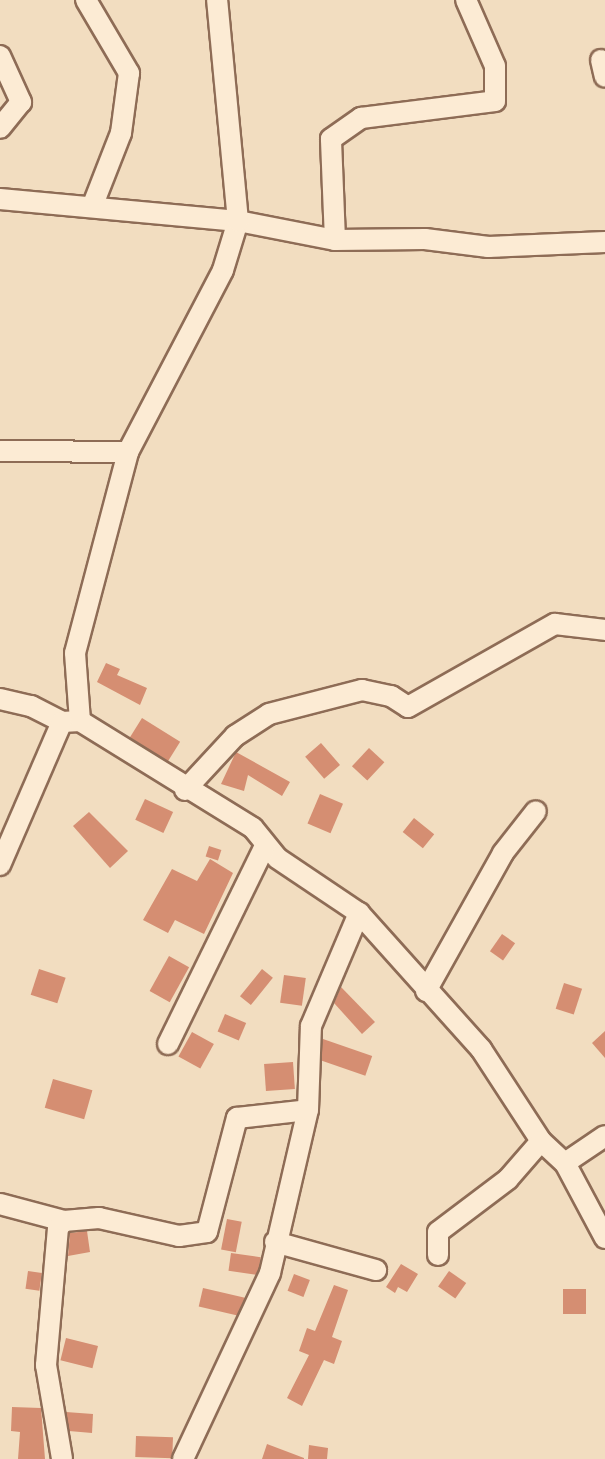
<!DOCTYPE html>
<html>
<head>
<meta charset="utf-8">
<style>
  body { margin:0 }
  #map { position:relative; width:605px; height:1459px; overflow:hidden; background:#f2ddc0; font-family:"Libre Baskerville",serif }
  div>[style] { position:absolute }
  .building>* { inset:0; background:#d58e72; transform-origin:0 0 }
  .roads { filter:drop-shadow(2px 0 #8e6c56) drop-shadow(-2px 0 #8e6c56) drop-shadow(0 2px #8e6c56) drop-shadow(0 -2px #8e6c56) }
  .minor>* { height:20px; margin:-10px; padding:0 10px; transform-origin:10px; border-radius:10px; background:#fcebd4 }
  span { translate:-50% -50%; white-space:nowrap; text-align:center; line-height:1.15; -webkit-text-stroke:6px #f9e8d1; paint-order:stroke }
</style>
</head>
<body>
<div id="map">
  <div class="building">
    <i style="clip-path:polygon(106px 663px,120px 669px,117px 675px,147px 688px,140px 705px,97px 682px)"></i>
    <i style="left:142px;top:718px;width:45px;height:23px;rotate:32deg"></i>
    <i style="left:321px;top:743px;width:29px;height:21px;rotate:49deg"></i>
    <i style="left:369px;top:748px;width:21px;height:25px;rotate:43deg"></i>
    <i style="clip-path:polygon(236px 752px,290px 782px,282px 796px,248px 775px,244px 791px,221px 784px)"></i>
    <i style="left:320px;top:794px;width:25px;height:32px;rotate:23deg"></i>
    <i style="left:145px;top:799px;width:31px;height:23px;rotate:25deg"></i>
    <i style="clip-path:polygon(89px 812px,128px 851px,110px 868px,73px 826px)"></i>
    <i style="left:414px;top:818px;width:26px;height:18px;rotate:39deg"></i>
    <i style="left:209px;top:846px;width:13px;height:11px;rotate:18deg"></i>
    <i style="clip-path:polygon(210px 859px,233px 873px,204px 934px,175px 920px,168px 933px,143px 920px,172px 869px,197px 881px)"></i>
    <i style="left:502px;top:934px;width:16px;height:21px;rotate:35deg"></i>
    <i style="left:169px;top:956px;width:23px;height:40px;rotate:29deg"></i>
    <i style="left:39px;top:969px;width:28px;height:27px;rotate:18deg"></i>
    <i style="left:262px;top:969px;width:14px;height:35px;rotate:39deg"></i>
    <i style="left:284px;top:975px;width:22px;height:28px;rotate:8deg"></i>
    <i style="left:564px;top:983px;width:19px;height:27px;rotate:18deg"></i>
    <i style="clip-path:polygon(341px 987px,375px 1022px,362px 1034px,334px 1003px)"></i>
    <i style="left:225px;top:1014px;width:23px;height:19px;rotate:23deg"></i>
    <i style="clip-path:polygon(605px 1031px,605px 1058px,592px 1043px)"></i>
    <i style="left:192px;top:1032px;width:25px;height:28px;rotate:29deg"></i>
    <i style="left:323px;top:1039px;width:52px;height:21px;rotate:19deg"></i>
    <i style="left:293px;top:1062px;width:27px;height:29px;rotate:86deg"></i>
    <i style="left:53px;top:1079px;width:41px;height:30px;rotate:16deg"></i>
    <i style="left:227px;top:1219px;width:15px;height:31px;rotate:11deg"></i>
    <i style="clip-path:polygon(87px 1231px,90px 1252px,68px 1256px,70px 1233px)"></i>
    <i style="left:231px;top:1253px;width:30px;height:18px;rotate:8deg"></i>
    <i style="clip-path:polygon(401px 1264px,418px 1274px,407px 1292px,398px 1287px,395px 1293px,386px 1287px)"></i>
    <i style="left:28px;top:1271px;width:14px;height:18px;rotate:8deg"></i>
    <i style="left:449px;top:1271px;width:21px;height:19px;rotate:35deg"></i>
    <i style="left:294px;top:1274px;width:17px;height:18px;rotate:21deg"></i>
    <i style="clip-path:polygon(334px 1285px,348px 1290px,332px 1337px,342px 1341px,334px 1364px,324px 1360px,302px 1406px,287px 1398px,309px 1355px,299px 1351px,307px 1328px,315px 1331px)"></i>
    <i style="left:203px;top:1288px;width:43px;height:19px;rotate:13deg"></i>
    <i style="left:563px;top:1289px;width:23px;height:25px"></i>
    <i style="left:66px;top:1338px;width:33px;height:23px;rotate:14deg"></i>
    <i style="clip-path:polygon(12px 1407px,41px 1408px,45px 1459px,18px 1459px,20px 1432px,11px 1431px)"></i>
    <i style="clip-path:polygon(66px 1412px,93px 1414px,92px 1433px,69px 1431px)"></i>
    <i style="left:136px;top:1436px;width:37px;height:21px;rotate:2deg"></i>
    <i style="clip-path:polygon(267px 1444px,304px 1458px,304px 1459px,262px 1459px)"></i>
    <i style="clip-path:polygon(309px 1445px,328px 1448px,327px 1459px,308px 1459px)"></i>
  </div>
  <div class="roads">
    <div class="minor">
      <i style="left:86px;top:0;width:85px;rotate:59.5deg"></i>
      <i style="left:129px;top:73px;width:61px;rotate:97.6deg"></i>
      <i style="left:121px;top:133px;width:79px;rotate:111.4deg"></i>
      <i style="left:0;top:56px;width:51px;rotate:65.5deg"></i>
      <i style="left:21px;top:102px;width:33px;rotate:129deg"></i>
      <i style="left:601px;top:60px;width:17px;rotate:77deg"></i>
      <i style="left:0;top:199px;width:239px;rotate:5.3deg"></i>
      <i style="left:238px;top:221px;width:99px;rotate:11.1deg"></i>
      <i style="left:335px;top:240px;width:90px;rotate:-0.6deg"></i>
      <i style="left:425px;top:239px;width:64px;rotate:7.2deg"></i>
      <i style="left:488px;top:247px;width:117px;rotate:-2.4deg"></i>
      <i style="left:335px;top:240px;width:101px;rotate:-92.3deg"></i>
      <i style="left:331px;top:139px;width:37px;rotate:-35deg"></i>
      <i style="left:361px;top:118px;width:135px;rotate:-7.2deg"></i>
      <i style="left:495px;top:101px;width:35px;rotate:-90deg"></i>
      <i style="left:495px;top:66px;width:72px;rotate:-113.7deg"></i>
      <i style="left:0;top:451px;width:128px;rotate:0.4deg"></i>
      <i style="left:0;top:699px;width:32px;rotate:13deg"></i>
      <i style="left:31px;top:706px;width:35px;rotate:27deg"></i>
      <i style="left:62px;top:722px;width:18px;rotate:-3deg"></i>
      <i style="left:80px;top:721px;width:203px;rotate:31.7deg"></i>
      <i style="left:253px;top:828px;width:38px;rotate:51deg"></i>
      <i style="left:277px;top:858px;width:99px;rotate:33.9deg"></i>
      <i style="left:359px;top:913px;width:183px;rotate:48.1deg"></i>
      <i style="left:481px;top:1049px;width:110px;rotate:56.9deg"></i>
      <i style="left:541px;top:1141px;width:33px;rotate:43deg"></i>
      <i style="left:565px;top:1163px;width:85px;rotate:61.9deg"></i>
      <i style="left:80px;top:721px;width:68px;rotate:-94.2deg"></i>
      <i style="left:75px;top:653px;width:208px;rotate:-75.2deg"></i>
      <i style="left:128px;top:452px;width:205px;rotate:-62.4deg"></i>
      <i style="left:223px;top:270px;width:51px;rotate:-73deg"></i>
      <i style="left:238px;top:221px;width:222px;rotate:-95.4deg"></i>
      <i style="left:185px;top:790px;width:74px;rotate:-47.2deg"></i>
      <i style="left:235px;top:736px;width:40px;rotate:-32.9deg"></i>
      <i style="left:269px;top:714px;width:96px;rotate:-14.5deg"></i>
      <i style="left:362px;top:690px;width:30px;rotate:12deg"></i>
      <i style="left:391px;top:696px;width:20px;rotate:33deg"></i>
      <i style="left:408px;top:707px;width:169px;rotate:-29.5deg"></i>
      <i style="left:555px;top:624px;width:50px;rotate:6.8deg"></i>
      <i style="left:0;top:865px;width:156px;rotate:-66.6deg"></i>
      <i style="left:426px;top:991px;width:158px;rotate:-60.8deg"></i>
      <i style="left:503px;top:853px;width:53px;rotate:-51.8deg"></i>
      <i style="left:168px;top:1044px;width:220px;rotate:-63.9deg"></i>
      <i style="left:565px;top:1163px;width:48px;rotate:-34deg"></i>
      <i style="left:0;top:1204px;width:66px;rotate:14.9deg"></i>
      <i style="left:64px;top:1221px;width:9px;rotate:131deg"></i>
      <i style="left:58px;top:1228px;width:138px;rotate:95deg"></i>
      <i style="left:46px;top:1365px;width:95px;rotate:80.3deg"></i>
      <i style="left:64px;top:1221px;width:35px;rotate:-5deg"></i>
      <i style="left:99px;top:1218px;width:82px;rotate:12.7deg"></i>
      <i style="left:179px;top:1236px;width:28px;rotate:-8deg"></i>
      <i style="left:207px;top:1232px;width:118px;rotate:-75.3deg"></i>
      <i style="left:237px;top:1118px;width:71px;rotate:-6.4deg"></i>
      <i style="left:275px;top:1242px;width:105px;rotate:15.5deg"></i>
      <i style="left:438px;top:1255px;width:23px;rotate:-90deg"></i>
      <i style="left:438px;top:1232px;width:88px;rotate:-37.1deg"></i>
      <i style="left:508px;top:1179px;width:50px;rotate:-49deg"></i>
      <i style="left:183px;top:1459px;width:205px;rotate:-64.9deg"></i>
      <i style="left:270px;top:1273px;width:167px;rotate:-76.9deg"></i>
      <i style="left:308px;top:1110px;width:84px;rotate:-88deg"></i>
      <i style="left:311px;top:1026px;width:123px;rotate:-67deg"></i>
    </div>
  </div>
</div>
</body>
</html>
